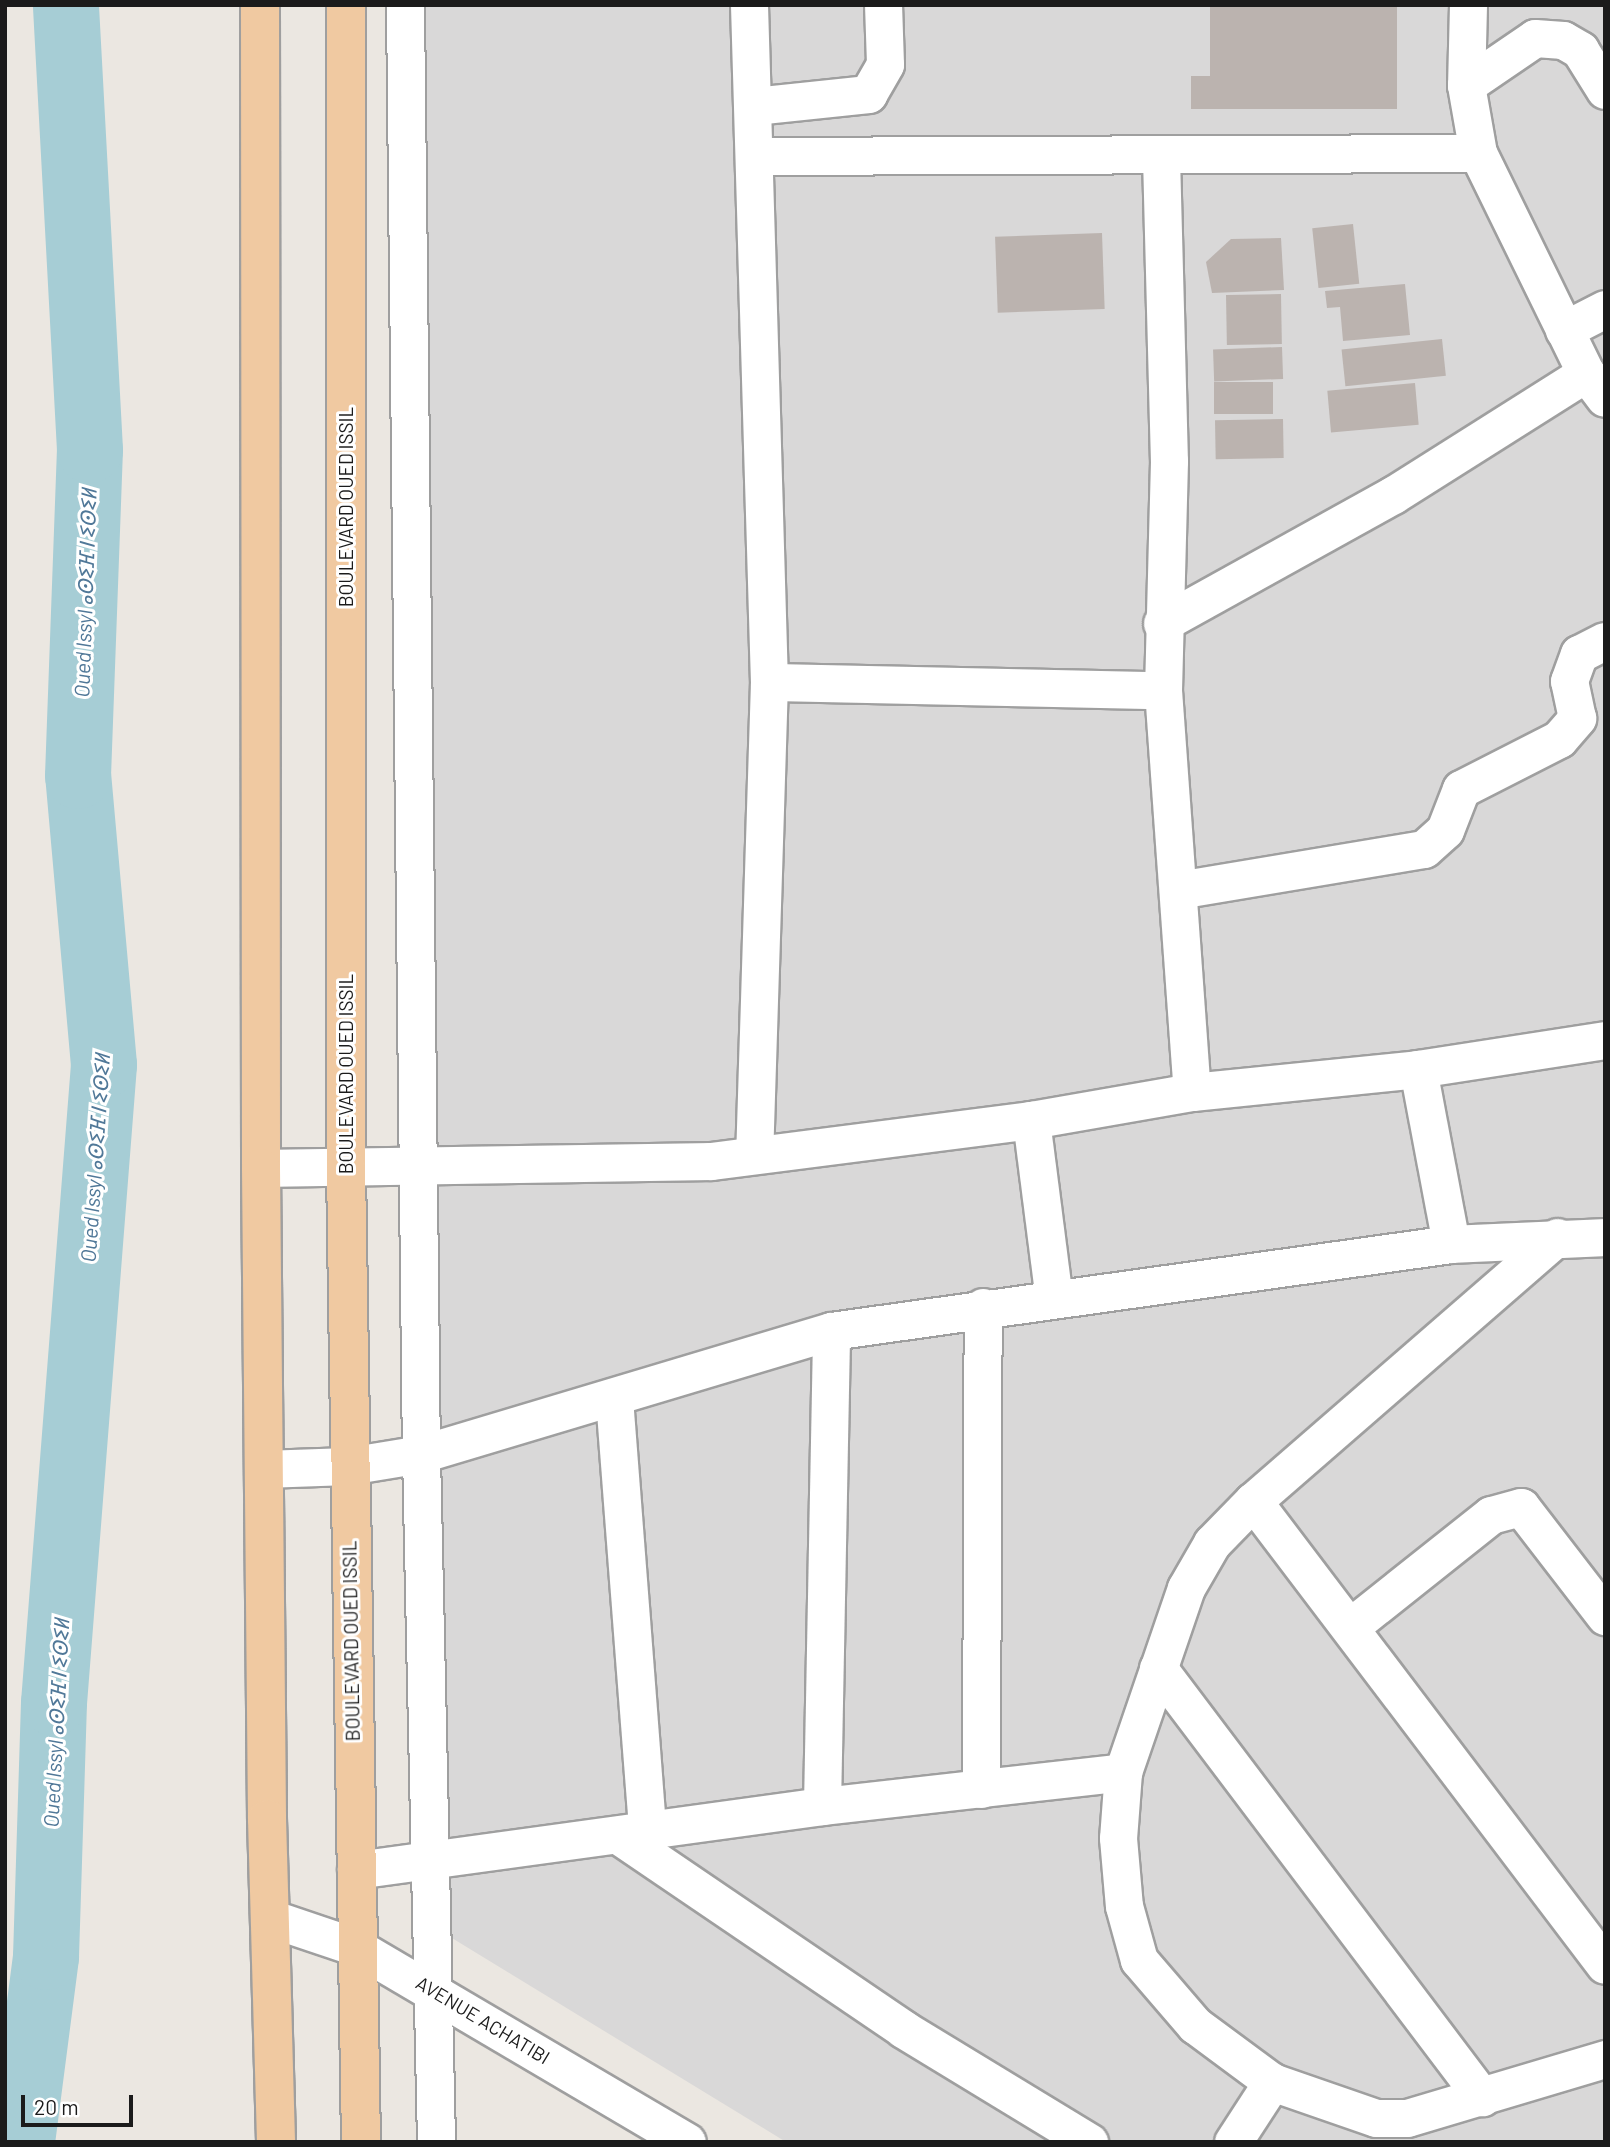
<!DOCTYPE html>
<html>
<head>
<meta charset="utf-8">
<style>
  body { margin:0 }
  #map { position:relative; width:1610px; height:2147px; overflow:hidden; background:#ebe7e1; font-family:Barlow,"Noto Sans Tifinagh",sans-serif }
  div>[style] { position:absolute }
  .residential>* { inset:0; background:#d9d8d8 }
  .river>* { height:66px; margin:-33px; padding:0 33px; transform-origin:33px; border-radius:33px; background:#a6cdd5 }
  .building>* { inset:0; background:#bbb3af; transform-origin:0 0 }
  .roads { filter:drop-shadow(2px 0 #9f9f9f) drop-shadow(-2px 0 #9f9f9f) drop-shadow(0 2px #9f9f9f) drop-shadow(0 -2px #9f9f9f) }
  .minor>* { height:37px; margin:-18.5px; padding:0 18.5px; transform-origin:18.5px; border-radius:18.5px; background:#fff }
  .major>* { height:38px; margin:-19px; padding:0 19px; transform-origin:19px; border-radius:19px; background:#f0c9a1 }
  span { translate:-50% -50%; white-space:nowrap; text-align:center; line-height:1.15; -webkit-text-stroke:6px #fff; paint-order:stroke }
  .street-label { font-size:19px; color:#1b1b1b }
  .water-label { font-size:21px; color:#507898; font-style:italic }
  .frame { position:absolute; inset:0; border:7px solid #1b1b1b; pointer-events:none }
  .scale { position:absolute; left:21px; top:2095px; width:112px; height:32px; box-sizing:border-box; border:4px solid #1b1b1b; border-top:0; padding-left:9px; font-size:21px; line-height:24px; white-space:nowrap; color:#1b1b1b; -webkit-text-stroke:5px #fff; paint-order:stroke }
</style>
</head>
<body>
<div id="map">
  <div class="residential">
    <i style="clip-path:polygon(405px 5px,1605px 5px,1605px 2142px,786px 2142px,429px 1924px)"></i>
  </div>
  <div class="river">
    <i style="left:22px;top:2142px;width:187px;rotate:-82.6deg"></i>
    <i style="left:46px;top:1957px;width:254px;rotate:-88.2deg"></i>
    <i style="left:54px;top:1703px;width:640px;rotate:-85.52deg"></i>
    <i style="left:104px;top:1065px;width:290px;rotate:-95.1deg"></i>
    <i style="left:78px;top:776px;width:326px;rotate:-87.9deg"></i>
    <i style="left:90px;top:450px;width:446px;rotate:-93.1deg"></i>
  </div>
  <div class="building">
    <i style="clip-path:polygon(1210px 5px,1397px 5px,1397px 109px,1191px 109px,1191px 76px,1210px 76px)"></i>
    <i style="left:1353px;top:224px;width:60px;height:41px;rotate:84deg"></i>
    <i style="left:1102px;top:233px;width:76px;height:107px;rotate:88deg"></i>
    <i style="clip-path:polygon(1281px 238px,1284px 290px,1212px 293px,1206px 262px,1231px 239px)"></i>
    <i style="clip-path:polygon(1405px 284px,1410px 335px,1343px 341px,1340px 307px,1327px 308px,1325px 291px)"></i>
    <i style="left:1281px;top:294px;width:50px;height:55px;rotate:89deg"></i>
    <i style="left:1442px;top:339px;width:37px;height:101px;rotate:84deg"></i>
    <i style="left:1282px;top:347px;width:32px;height:69px;rotate:88deg"></i>
    <i style="left:1273px;top:382px;width:32px;height:59px;rotate:90deg"></i>
    <i style="left:1415px;top:383px;width:42px;height:88px;rotate:85deg"></i>
    <i style="left:1283px;top:419px;width:39px;height:68px;rotate:89deg"></i>
  </div>
  <div class="roads">
    <div class="minor">
      <i style="left:405px;top:5px;width:1449px;rotate:89.37deg"></i>
      <i style="left:421px;top:1454px;width:688px;rotate:88.75deg"></i>
      <i style="left:749px;top:5px;width:677px;rotate:88.31deg"></i>
      <i style="left:769px;top:682px;width:470px;rotate:91.8deg"></i>
      <i style="left:1468px;top:5px;width:80px;rotate:91.4deg"></i>
      <i style="left:1466px;top:85px;width:69px;rotate:80deg"></i>
      <i style="left:1478px;top:153px;width:245px;rotate:63.9deg"></i>
      <i style="left:1586px;top:373px;width:31px;rotate:53deg"></i>
      <i style="left:1466px;top:85px;width:83px;rotate:-34.3deg"></i>
      <i style="left:1535px;top:38px;width:28px;rotate:4deg"></i>
      <i style="left:1563px;top:40px;width:20px;rotate:30deg"></i>
      <i style="left:1580px;top:50px;width:47px;rotate:58deg"></i>
      <i style="left:754px;top:106px;width:115px;rotate:-6deg"></i>
      <i style="left:868px;top:94px;width:34px;rotate:-60deg"></i>
      <i style="left:885px;top:64px;width:59px;rotate:-91.9deg"></i>
      <i style="left:757px;top:156px;width:721px;rotate:-0.24deg"></i>
      <i style="left:1161px;top:157px;width:304px;rotate:88.5deg"></i>
      <i style="left:1169px;top:461px;width:229px;rotate:91.5deg"></i>
      <i style="left:1163px;top:690px;width:403px;rotate:85.9deg"></i>
      <i style="left:1564px;top:330px;width:46px;rotate:-27.1deg"></i>
      <i style="left:1162px;top:623px;width:264px;rotate:-29deg"></i>
      <i style="left:1393px;top:495px;width:228px;rotate:-32.3deg"></i>
      <i style="left:769px;top:682px;width:394px;rotate:1.2deg"></i>
      <i style="left:1178px;top:890px;width:249px;rotate:-9.5deg"></i>
      <i style="left:1424px;top:849px;width:28px;rotate:-42deg"></i>
      <i style="left:1445px;top:830px;width:44px;rotate:-68.7deg"></i>
      <i style="left:1461px;top:789px;width:110px;rotate:-27deg"></i>
      <i style="left:1559px;top:739px;width:28px;rotate:-49deg"></i>
      <i style="left:1577px;top:718px;width:38px;rotate:-102deg"></i>
      <i style="left:1569px;top:681px;width:29px;rotate:-70deg"></i>
      <i style="left:1579px;top:654px;width:29px;rotate:-27deg"></i>
      <i style="left:1418px;top:1069px;width:178px;rotate:79.3deg"></i>
      <i style="left:1031px;top:1120px;width:180px;rotate:82.7deg"></i>
      <i style="left:261px;top:1168px;width:450px;rotate:-0.9deg"></i>
      <i style="left:711px;top:1161px;width:323px;rotate:-7.3deg"></i>
      <i style="left:1031px;top:1120px;width:163px;rotate:-9.9deg"></i>
      <i style="left:1192px;top:1092px;width:227px;rotate:-5.8deg"></i>
      <i style="left:1418px;top:1069px;width:189px;rotate:-8.8deg"></i>
      <i style="left:1557px;top:1237px;width:403px;rotate:139deg"></i>
      <i style="left:1253px;top:1501px;width:59px;rotate:134.3deg"></i>
      <i style="left:1212px;top:1543px;width:52px;rotate:120deg"></i>
      <i style="left:1186px;top:1588px;width:194px;rotate:108.9deg"></i>
      <i style="left:1123px;top:1772px;width:66px;rotate:94.3deg"></i>
      <i style="left:1118px;top:1838px;width:68px;rotate:85deg"></i>
      <i style="left:1124px;top:1906px;width:56px;rotate:74.5deg"></i>
      <i style="left:1139px;top:1960px;width:86px;rotate:49.3deg"></i>
      <i style="left:1195px;top:2025px;width:96px;rotate:36.5deg"></i>
      <i style="left:1272px;top:2082px;width:110px;rotate:19.1deg"></i>
      <i style="left:1376px;top:2118px;width:31px"></i>
      <i style="left:1407px;top:2118px;width:207px;rotate:-16.6deg"></i>
      <i style="left:614px;top:1398px;width:433px;rotate:85.6deg"></i>
      <i style="left:263px;top:1469px;width:85px;rotate:-2deg"></i>
      <i style="left:348px;top:1466px;width:74px;rotate:-9.3deg"></i>
      <i style="left:421px;top:1454px;width:428px;rotate:-16.7deg"></i>
      <i style="left:831px;top:1331px;width:626px;rotate:-7.99deg"></i>
      <i style="left:1451px;top:1244px;width:154px;rotate:-2.6deg"></i>
      <i style="left:1253px;top:1501px;width:582px;rotate:52.82deg"></i>
      <i style="left:1350px;top:1627px;width:180px;rotate:-38.5deg"></i>
      <i style="left:1491px;top:1515px;width:31px;rotate:-15deg"></i>
      <i style="left:1521px;top:1507px;width:138px;rotate:52.4deg"></i>
      <i style="left:1158px;top:1668px;width:538px;rotate:52.94deg"></i>
      <i style="left:981px;top:1789px;width:482px;rotate:-89.8deg"></i>
      <i style="left:822px;top:1806px;width:475px;rotate:-88.9deg"></i>
      <i style="left:618px;top:1835px;width:345px;rotate:34.2deg"></i>
      <i style="left:903px;top:2029px;width:218px;rotate:31.3deg"></i>
      <i style="left:356px;top:1870px;width:470px;rotate:-7.8deg"></i>
      <i style="left:822px;top:1806px;width:303px;rotate:-6.4deg"></i>
      <i style="left:270px;top:1918px;width:91px;rotate:18.6deg"></i>
      <i style="left:356px;top:1947px;width:384px;rotate:30.5deg"></i>
      <i style="left:1233px;top:2142px;width:72px;rotate:-57deg"></i>
    </div>
    <div class="major">
      <i style="left:260px;top:5px;width:1163px;rotate:89.95deg"></i>
      <i style="left:261px;top:1168px;width:651px;rotate:89.47deg"></i>
      <i style="left:267px;top:1819px;width:323px;rotate:88.4deg"></i>
      <i style="left:346px;top:5px;width:1163px;rotate:90deg"></i>
      <i style="left:346px;top:1168px;width:974px;rotate:89.12deg"></i>
    </div>
  </div>
  <div class="street-label">
    <span style="left:346px;top:507px;rotate:-90deg">BOULEVARD OUED ISSIL</span>
    <span style="left:346px;top:1074px;rotate:-90deg">BOULEVARD OUED ISSIL</span>
    <span style="left:351px;top:1641px;rotate:-91deg">BOULEVARD OUED ISSIL</span>
    <span style="left:483px;top:2020px;rotate:31deg">AVENUE ACHATIBI</span>
  </div>
  <div class="water-label">
    <span style="left:85px;top:593px;rotate:-88deg">Oued Issyl ⴰⵙⵉⴼ ⵏ ⵉⵙⵉⵍ</span>
    <span style="left:95px;top:1158px;rotate:-86deg">Oued Issyl ⴰⵙⵉⴼ ⵏ ⵉⵙⵉⵍ</span>
    <span style="left:56px;top:1723px;rotate:-87deg">Oued Issyl ⴰⵙⵉⴼ ⵏ ⵉⵙⵉⵍ</span>
  </div>
  <div class="frame"></div>
  <div class="scale">20 m</div>
</div>
</body>
</html>
